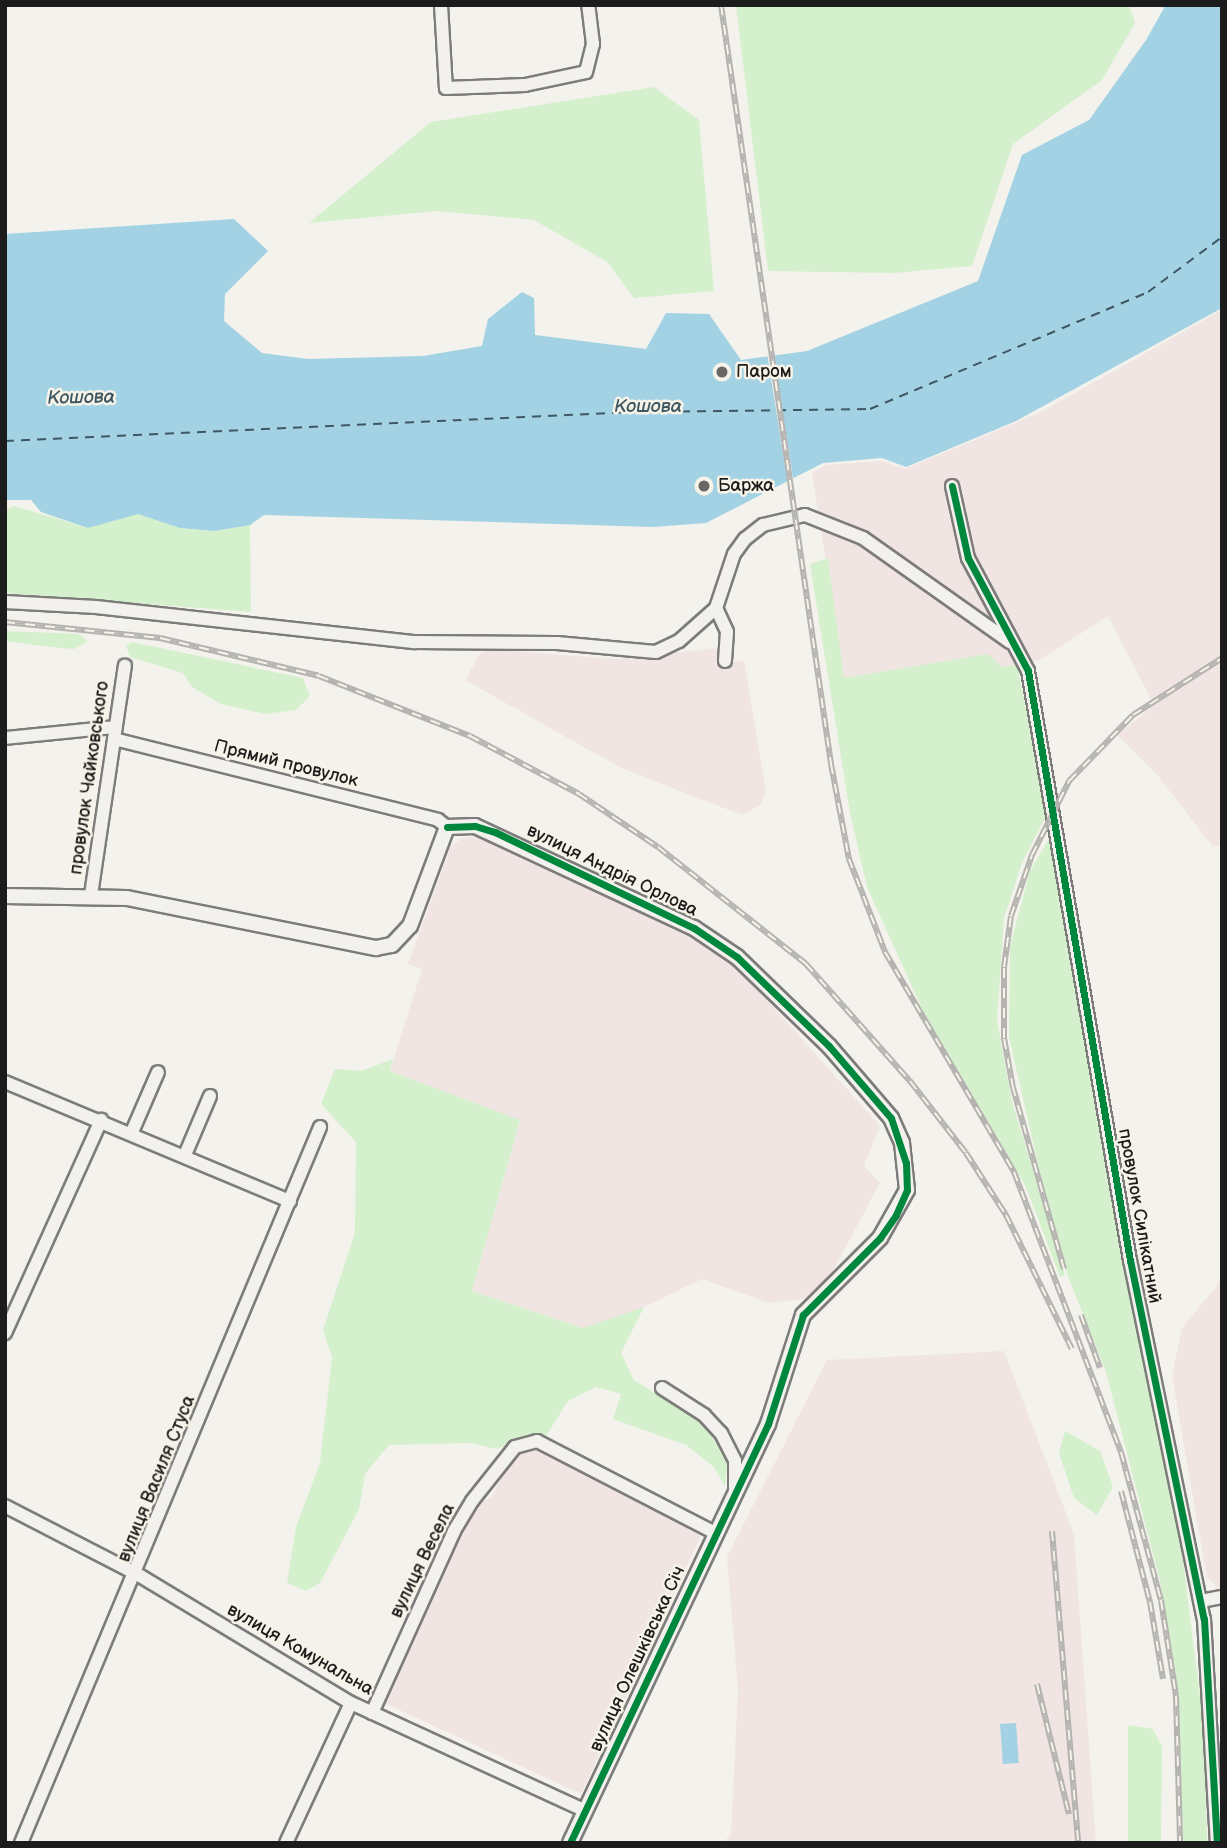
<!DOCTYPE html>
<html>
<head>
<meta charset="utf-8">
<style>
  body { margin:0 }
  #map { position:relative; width:1227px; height:1848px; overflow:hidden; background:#f4f2ec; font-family:"Balsamiq Sans",sans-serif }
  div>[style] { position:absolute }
  .built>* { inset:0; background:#f0e5e2 }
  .green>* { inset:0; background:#d4f0cc }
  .water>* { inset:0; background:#a2d2e4; transform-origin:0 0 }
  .pier>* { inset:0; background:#f4f2ec; transform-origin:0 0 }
  .ferry>* { height:2px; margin-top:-1px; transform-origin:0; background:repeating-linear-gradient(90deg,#3f5761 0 9px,transparent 0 16px) }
  .roads { filter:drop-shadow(2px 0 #7d7c7a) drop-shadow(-2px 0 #7d7c7a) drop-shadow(0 2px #7d7c7a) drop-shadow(0 -2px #7d7c7a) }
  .minor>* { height:12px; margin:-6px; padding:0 6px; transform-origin:6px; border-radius:6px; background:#f2f1ed }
  .tertiary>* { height:14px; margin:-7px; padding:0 7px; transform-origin:7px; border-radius:7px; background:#f2f1ed }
  .rail>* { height:6px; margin-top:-3px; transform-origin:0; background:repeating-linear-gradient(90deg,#f7f3e8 0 10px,#b4b3b0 0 20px); box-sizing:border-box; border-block:2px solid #b4b3b0 }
  .cycleway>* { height:7px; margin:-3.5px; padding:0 3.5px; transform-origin:3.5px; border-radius:3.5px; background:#00873e }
  .dots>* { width:19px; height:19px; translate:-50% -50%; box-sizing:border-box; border:4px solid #f7f3e8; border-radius:50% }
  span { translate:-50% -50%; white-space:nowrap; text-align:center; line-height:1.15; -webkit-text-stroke:5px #f7f3e8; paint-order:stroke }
  .poi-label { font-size:18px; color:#1c1c1c }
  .left { translate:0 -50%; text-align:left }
  .street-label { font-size:18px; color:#1c1c1c }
  .water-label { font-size:19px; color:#3f5761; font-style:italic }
  .frame { position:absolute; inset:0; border:7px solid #1c1c1c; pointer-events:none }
</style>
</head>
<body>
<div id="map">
  <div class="built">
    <i style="clip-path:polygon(1222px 310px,1222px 844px,1213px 847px,1158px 776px,1117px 735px,1154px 705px,1108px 616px,1040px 660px,1003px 667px,988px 655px,844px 678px,812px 473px,825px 465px,882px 461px,905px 469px,1041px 412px)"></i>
    <i style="clip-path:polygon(721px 648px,728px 663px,744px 660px,766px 792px,761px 804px,742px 815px,621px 768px,465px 680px,480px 654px,490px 649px,614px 659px)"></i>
    <i style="clip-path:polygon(483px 836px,690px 935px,731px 960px,880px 1126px,864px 1166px,880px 1183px,830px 1276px,803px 1299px,769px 1303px,702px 1279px,644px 1307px,583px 1328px,472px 1291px,520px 1120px,390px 1071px,422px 969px,408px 964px,451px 846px,463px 838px)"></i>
    <i style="clip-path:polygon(1222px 1279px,1222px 1586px,1219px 1588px,1207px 1578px,1172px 1376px,1182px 1328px)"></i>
    <i style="clip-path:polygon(1004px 1351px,1074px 1534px,1096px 1843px,723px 1843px,731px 1834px,738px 1690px,727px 1557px,827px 1360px)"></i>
    <i style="clip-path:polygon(541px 1448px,703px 1531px,581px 1794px,382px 1702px,458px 1532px,479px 1503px,491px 1498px,515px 1451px)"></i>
  </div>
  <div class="green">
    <i style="clip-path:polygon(736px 5px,1129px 5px,1135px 23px,1102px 80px,1013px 144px,972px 266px,894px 273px,768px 271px)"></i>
    <i style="clip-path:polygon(654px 87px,699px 120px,714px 291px,634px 298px,607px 262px,534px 220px,437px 211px,309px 223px,431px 122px)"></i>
    <i style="clip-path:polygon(14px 506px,88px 528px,139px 513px,180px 528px,214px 531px,250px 525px,251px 612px,5px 593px,5px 510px)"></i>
    <i style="clip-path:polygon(828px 558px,844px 678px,988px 654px,1003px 667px,1017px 664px,1047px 814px,1022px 863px,1004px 918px,997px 1020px,1012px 1102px,1065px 1275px,1060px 1277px,1026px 1187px,924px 1013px,867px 887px,850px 813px,810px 564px)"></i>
    <i style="clip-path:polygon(5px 631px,78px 634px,88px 641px,74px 649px,42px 646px,5px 641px)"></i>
    <i style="clip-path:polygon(132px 642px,303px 678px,310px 696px,296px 710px,265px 714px,221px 704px,192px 687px,183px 673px,130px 657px,126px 646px)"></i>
    <i style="clip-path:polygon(1053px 832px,1123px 1262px,1181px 1545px,1204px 1728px,1207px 1843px,1183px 1843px,1178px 1692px,1161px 1585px,1106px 1372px,1067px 1274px,1047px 1204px,1009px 1037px,1010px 946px,1030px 871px)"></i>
    <i style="clip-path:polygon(393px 1059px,390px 1071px,520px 1120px,472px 1291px,583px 1328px,644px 1307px,621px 1353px,634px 1380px,698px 1420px,728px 1456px,725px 1486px,714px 1467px,686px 1445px,613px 1419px,621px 1394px,596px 1387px,568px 1401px,546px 1436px,528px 1435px,497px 1449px,470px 1443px,389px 1445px,365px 1474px,359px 1509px,320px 1583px,306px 1591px,287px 1583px,296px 1527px,320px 1463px,332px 1357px,323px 1330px,355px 1233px,356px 1142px,321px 1104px,335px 1069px,361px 1071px)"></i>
    <i style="clip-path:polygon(1065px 1431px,1100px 1451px,1113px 1487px,1097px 1515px,1074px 1498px,1059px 1453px)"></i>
    <i style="clip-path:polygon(1128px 1725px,1153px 1729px,1162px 1747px,1161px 1843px,1128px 1843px)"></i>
  </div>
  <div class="water">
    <i style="clip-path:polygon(1161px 5px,1222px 5px,1222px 308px,1016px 421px,906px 467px,882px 458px,823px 463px,706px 523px,653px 527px,264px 515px,250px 525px,214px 531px,180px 528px,138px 514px,88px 528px,41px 512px,31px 500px,5px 500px,5px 234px,234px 219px,268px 251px,225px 294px,224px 321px,262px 353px,308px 359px,423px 356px,482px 346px,488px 319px,522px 292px,534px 298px,535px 335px,646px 349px,666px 313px,709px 314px,741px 360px,807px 351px,978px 281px,1022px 155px,1089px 120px,1146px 40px,1164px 8px)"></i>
    <i style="left:1016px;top:1723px;width:40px;height:16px;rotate:86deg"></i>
  </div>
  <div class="pier">
    <i style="left:773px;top:352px;width:132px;height:6px;rotate:81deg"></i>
  </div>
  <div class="ferry">
    <i style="left:5px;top:441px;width:629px;rotate:-2.64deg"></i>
    <i style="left:633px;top:412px;width:237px;rotate:-0.7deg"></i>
    <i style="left:870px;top:409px;width:302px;rotate:-22.8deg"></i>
    <i style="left:1148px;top:292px;width:92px;rotate:-36.6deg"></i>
  </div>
  <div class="roads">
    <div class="minor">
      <i style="left:441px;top:5px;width:83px;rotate:86.6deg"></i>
      <i style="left:446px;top:88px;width:79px;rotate:-2.2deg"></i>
      <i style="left:525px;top:85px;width:62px;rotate:-12deg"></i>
      <i style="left:586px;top:72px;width:29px;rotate:-76deg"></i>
      <i style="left:593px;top:44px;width:39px;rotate:-97deg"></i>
      <i style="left:952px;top:486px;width:74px;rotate:77.5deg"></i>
      <i style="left:968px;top:558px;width:128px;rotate:62deg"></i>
      <i style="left:1028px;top:671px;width:598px;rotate:80.18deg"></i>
      <i style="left:1130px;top:1260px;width:367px;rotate:78.4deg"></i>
      <i style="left:1204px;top:1619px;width:224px;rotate:86.7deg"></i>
      <i style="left:5px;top:602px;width:91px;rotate:3.1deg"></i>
      <i style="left:96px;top:607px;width:321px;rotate:6.3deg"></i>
      <i style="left:415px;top:642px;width:142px;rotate:0.4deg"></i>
      <i style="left:557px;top:643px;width:99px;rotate:5.2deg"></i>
      <i style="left:656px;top:652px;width:25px;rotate:-26deg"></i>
      <i style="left:679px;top:641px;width:50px;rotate:-41.7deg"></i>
      <i style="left:716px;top:608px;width:57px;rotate:-71.6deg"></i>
      <i style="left:734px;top:554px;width:19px;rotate:-54deg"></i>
      <i style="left:745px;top:539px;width:23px;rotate:-38deg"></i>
      <i style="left:763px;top:525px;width:43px;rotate:-13.4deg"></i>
      <i style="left:805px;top:515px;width:62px;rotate:21.6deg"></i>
      <i style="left:863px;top:538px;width:180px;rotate:35.3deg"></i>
      <i style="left:716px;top:608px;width:26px;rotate:65deg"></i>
      <i style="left:727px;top:632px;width:29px;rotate:94deg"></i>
      <i style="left:5px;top:738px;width:111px;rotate:-5.7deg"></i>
      <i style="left:114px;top:739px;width:334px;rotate:14deg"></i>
      <i style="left:438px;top:820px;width:11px;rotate:38deg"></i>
      <i style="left:91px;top:895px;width:232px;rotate:-81.6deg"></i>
      <i style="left:5px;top:1082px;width:309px;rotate:22.7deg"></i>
      <i style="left:132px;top:1132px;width:65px;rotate:-66.6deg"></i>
      <i style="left:185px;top:1155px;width:64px;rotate:-67deg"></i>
      <i style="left:5px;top:1333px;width:234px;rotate:-65.7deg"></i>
      <i style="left:662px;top:1388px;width:50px;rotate:32.7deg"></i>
      <i style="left:704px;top:1415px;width:25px;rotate:47deg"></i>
      <i style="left:721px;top:1433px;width:31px;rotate:63deg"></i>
      <i style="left:735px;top:1461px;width:29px;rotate:90deg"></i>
      <i style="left:5px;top:1506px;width:148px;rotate:27.3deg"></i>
      <i style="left:137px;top:1574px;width:250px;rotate:31.1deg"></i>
      <i style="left:351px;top:1703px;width:256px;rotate:24.7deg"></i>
      <i style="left:1201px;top:1601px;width:21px;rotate:-11deg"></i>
      <i style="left:372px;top:1713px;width:200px;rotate:-65.7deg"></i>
      <i style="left:454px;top:1531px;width:35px;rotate:-59deg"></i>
      <i style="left:472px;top:1501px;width:69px;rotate:-51.5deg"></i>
      <i style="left:515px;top:1447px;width:23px;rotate:-15deg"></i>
      <i style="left:537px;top:1441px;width:200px;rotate:27.3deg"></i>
      <i style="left:21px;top:1843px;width:776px;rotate:-67.33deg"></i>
      <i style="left:286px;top:1843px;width:154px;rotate:-65.1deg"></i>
    </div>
    <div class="tertiary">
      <i style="left:5px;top:896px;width:122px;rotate:0.9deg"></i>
      <i style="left:127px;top:898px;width:254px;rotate:11.4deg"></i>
      <i style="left:376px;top:948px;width:16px;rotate:-11deg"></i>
      <i style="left:392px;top:945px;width:26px;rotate:-47deg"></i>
      <i style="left:410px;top:926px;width:106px;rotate:-69.5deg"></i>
      <i style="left:447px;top:827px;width:28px;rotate:-2deg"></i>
      <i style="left:475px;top:826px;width:242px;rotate:25deg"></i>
      <i style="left:694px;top:928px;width:52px;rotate:34deg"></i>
      <i style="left:737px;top:957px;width:128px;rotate:44.1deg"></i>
      <i style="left:829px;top:1046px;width:95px;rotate:49.3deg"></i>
      <i style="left:891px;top:1118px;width:27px;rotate:66deg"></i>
      <i style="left:902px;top:1143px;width:47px;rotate:83.9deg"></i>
      <i style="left:907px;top:1190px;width:55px;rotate:119.4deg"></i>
      <i style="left:880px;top:1238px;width:109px;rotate:135deg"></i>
      <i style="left:803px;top:1315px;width:114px;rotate:107.8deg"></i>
      <i style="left:768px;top:1424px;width:463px;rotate:115.3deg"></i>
    </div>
  </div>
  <div class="rail">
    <i style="left:721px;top:5px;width:767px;rotate:81.75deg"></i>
    <i style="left:831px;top:764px;width:97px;rotate:79.3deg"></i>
    <i style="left:849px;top:859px;width:100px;rotate:68.8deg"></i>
    <i style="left:885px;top:952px;width:255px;rotate:59.6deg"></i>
    <i style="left:1014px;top:1172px;width:300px;rotate:69.1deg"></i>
    <i style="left:1121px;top:1452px;width:153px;rotate:74.9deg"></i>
    <i style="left:1161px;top:1600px;width:97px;rotate:81.1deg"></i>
    <i style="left:1176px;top:1696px;width:147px;rotate:88.4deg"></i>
    <i style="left:5px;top:622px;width:156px;rotate:5.9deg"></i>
    <i style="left:160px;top:638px;width:163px;rotate:13.4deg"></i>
    <i style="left:319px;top:676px;width:162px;rotate:21.7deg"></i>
    <i style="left:470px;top:736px;width:123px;rotate:28deg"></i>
    <i style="left:579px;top:794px;width:95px;rotate:33.9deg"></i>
    <i style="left:658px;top:847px;width:189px;rotate:38.3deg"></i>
    <i style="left:806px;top:964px;width:157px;rotate:48.4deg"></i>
    <i style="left:910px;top:1081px;width:91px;rotate:52.1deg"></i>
    <i style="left:966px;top:1153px;width:74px;rotate:57.2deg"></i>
    <i style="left:1006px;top:1215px;width:149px;rotate:63.8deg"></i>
    <i style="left:1064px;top:1269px;width:188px;rotate:-105.7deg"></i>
    <i style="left:1013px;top:1088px;width:51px;rotate:-100.2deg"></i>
    <i style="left:1004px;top:1038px;width:71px;rotate:-90deg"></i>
    <i style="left:1004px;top:967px;width:51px;rotate:-82.2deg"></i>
    <i style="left:1011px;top:916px;width:65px;rotate:-71deg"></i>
    <i style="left:1032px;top:855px;width:83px;rotate:-63.4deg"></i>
    <i style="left:1069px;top:781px;width:92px;rotate:-45.9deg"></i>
    <i style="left:1133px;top:715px;width:106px;rotate:-32.6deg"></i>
    <i style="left:1081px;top:1315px;width:56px;rotate:70.3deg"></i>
    <i style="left:1121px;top:1491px;width:115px;rotate:75.4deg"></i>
    <i style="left:1150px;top:1602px;width:78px;rotate:80.4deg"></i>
    <i style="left:1052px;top:1531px;width:313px;rotate:85.2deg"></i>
    <i style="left:1037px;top:1684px;width:134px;rotate:76.2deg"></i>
  </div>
  <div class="cycleway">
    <i style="left:952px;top:486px;width:74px;rotate:77.5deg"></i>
    <i style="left:968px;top:558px;width:128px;rotate:62deg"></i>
    <i style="left:1028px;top:671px;width:598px;rotate:80.18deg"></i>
    <i style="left:1130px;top:1260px;width:367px;rotate:78.4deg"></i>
    <i style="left:1204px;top:1619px;width:224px;rotate:86.7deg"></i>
    <i style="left:447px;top:827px;width:28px;rotate:-2deg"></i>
    <i style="left:475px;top:826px;width:21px;rotate:17deg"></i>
    <i style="left:495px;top:832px;width:221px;rotate:25.8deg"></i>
    <i style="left:694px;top:928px;width:52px;rotate:34deg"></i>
    <i style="left:737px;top:957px;width:128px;rotate:44.1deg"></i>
    <i style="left:829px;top:1046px;width:95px;rotate:49.3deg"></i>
    <i style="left:891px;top:1118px;width:47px;rotate:71.6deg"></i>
    <i style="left:906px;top:1163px;width:27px;rotate:88deg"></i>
    <i style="left:907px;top:1190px;width:27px;rotate:114deg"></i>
    <i style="left:896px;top:1215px;width:28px;rotate:125deg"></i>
    <i style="left:880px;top:1238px;width:109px;rotate:135deg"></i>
    <i style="left:803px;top:1315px;width:114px;rotate:107.8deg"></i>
    <i style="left:768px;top:1424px;width:463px;rotate:115.3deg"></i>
  </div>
  <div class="dots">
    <i style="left:722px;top:372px;background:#686765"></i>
    <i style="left:704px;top:486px;background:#686765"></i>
  </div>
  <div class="poi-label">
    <span class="left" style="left:736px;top:372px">Паром</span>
    <span class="left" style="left:718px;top:486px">Баржа</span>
  </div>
  <div class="street-label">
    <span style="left:286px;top:764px;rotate:14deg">Прямий провулок</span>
    <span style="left:90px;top:778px;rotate:-82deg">провулок Чайковського</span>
    <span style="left:612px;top:871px;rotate:26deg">вулиця Андрія Орлова</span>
    <span style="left:1139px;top:1216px;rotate:80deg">провулок Силікатний</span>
    <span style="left:157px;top:1479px;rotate:-68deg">вулиця Василя Стуса</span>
    <span style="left:423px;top:1561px;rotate:-64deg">вулиця Весела</span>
    <span style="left:300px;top:1650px;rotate:30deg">вулиця Комунальна</span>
    <span style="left:638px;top:1659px;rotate:-65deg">вулиця Олешківська Січ</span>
  </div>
  <div class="water-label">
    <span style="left:81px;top:398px;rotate:-1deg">Кошова</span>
    <span style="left:648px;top:407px">Кошова</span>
  </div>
  <div class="frame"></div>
</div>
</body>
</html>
